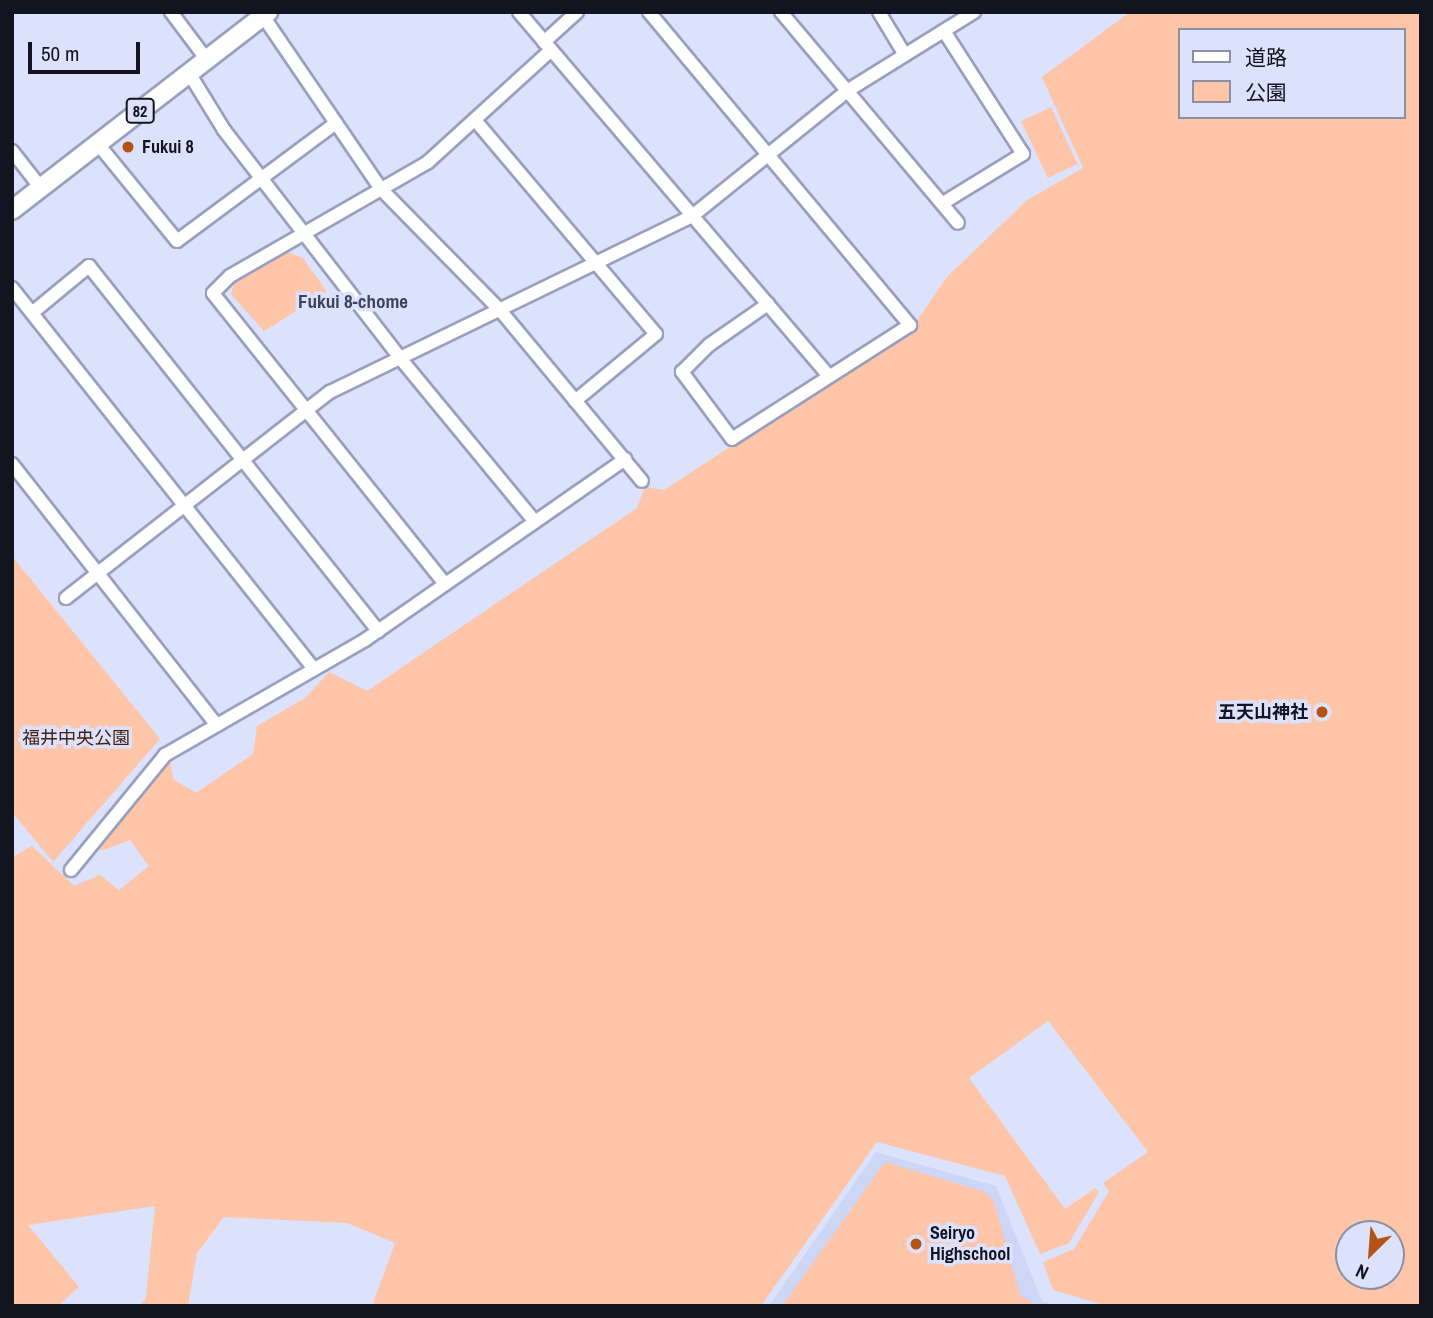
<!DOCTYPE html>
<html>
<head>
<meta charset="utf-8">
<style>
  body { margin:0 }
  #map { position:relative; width:1433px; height:1318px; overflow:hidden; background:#dce2fc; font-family:"Archivo Narrow","Noto Sans JP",sans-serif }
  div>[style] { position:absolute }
  .built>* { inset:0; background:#ced6f6 }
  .green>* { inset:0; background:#ffc5a8; transform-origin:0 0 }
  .roads { filter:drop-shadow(2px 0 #99a0bf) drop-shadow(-2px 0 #99a0bf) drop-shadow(0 2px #99a0bf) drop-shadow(0 -2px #99a0bf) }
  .street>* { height:12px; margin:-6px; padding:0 6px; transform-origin:6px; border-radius:6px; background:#fff }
  .primary>* { height:18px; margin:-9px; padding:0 9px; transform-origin:9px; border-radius:9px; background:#fff }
  .dots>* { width:19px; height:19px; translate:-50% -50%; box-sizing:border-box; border:4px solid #dce2fc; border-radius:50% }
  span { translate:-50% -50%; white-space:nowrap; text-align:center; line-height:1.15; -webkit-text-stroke:7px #dce2fc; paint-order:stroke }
  .shield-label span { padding:2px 5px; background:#dce2fc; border:2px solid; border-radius:5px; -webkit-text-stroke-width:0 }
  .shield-label { font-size:16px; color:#121520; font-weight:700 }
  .poi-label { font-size:18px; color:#121520; font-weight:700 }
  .left { translate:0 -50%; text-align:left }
  .right { translate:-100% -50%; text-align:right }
  .park-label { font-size:18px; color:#46230f }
  .neighbourhood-label { font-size:19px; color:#3e435e; font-weight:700 }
  .frame { position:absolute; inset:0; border:14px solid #121520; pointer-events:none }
  .legend { position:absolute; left:1178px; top:28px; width:228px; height:91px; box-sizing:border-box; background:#dce2fc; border:2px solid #8b90a4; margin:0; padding:9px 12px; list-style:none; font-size:21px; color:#121520 }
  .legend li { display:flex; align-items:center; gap:14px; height:35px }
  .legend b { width:35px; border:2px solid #8b90a4 }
  .north { position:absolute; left:1335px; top:1220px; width:70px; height:70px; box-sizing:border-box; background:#dce2fc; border:2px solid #8b90a4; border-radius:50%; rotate:205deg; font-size:19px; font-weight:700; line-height:28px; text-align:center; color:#121520 }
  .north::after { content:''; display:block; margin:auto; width:24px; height:32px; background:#b55314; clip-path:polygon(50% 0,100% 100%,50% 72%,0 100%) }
  .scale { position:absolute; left:28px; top:42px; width:112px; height:32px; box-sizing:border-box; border:4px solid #121520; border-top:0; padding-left:9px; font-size:21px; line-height:24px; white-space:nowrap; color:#121520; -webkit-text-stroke:5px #dce2fc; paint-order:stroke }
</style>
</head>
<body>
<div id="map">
  <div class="built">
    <i style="clip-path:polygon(876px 1152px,996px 1186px,1042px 1301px,1056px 1306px,769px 1306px)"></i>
  </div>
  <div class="green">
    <i style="clip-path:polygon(evenodd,1130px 12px,1421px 12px,1421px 1306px,1107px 1306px,1053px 1290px,1043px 1262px,1074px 1249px,1109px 1191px,1103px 1183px,1148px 1152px,1048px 1021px,969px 1078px,1065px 1209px,1095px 1188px,1099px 1192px,1069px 1243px,1040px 1254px,1005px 1176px,877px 1142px,761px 1306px,372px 1306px,395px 1243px,347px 1223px,224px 1217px,197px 1253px,188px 1306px,139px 1306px,146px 1298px,155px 1206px,28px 1225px,79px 1287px,58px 1306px,12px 1306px,12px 857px,32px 846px,74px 886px,100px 875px,119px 890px,149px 866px,130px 840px,104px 850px,92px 849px,170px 759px,173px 779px,196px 793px,253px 754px,257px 726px,305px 698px,329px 672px,367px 691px,637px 508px,645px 487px,664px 490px,912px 328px,947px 277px,1027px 200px,1083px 168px,1042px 77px,1130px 12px,1179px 30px,1403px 30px,1403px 117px,1179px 117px,1179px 30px,1130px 12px,1349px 1234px,1391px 1234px,1391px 1276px,1349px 1276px,1349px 1234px)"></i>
    <i style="left:1051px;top:107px;width:63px;height:33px;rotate:65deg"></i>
    <i style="clip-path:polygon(288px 252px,303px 258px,327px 292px,264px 331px,231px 294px,234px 284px)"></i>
    <i style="clip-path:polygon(12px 556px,160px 739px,53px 862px,12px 812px)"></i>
    <i style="clip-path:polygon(885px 1162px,985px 1192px,994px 1202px,1020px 1295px,1036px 1306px,782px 1306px)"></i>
  </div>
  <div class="roads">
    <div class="street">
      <i style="left:171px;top:12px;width:60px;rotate:53.1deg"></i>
      <i style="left:519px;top:12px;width:475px;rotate:49.6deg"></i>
      <i style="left:649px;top:12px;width:408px;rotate:50.2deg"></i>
      <i style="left:910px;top:325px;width:211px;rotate:147.4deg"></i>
      <i style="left:732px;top:439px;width:84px;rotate:-126.7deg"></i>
      <i style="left:682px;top:372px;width:38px;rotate:-45deg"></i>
      <i style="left:709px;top:345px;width:72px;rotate:-34.8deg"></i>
      <i style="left:781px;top:12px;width:275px;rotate:50deg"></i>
      <i style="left:879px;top:12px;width:50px;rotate:58.8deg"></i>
      <i style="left:263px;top:16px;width:209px;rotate:55.7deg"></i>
      <i style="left:381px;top:189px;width:170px;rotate:45.5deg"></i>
      <i style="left:500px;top:310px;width:222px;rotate:50.3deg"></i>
      <i style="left:544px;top:42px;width:45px;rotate:-42.3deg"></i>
      <i style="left:189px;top:73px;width:67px;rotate:58.4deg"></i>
      <i style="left:224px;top:130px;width:288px;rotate:52.3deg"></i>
      <i style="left:400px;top:358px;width:212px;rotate:50.5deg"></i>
      <i style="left:475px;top:120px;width:280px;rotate:49.8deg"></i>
      <i style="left:656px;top:334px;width:105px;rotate:140.4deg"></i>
      <i style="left:98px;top:144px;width:125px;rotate:50.8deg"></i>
      <i style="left:177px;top:241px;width:198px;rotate:-36.6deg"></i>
      <i style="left:12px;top:151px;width:47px;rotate:51.9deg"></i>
      <i style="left:943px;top:203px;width:94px;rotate:-31.5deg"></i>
      <i style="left:1023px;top:154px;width:146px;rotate:-122.7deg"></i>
      <i style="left:12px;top:288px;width:486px;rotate:51.6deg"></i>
      <i style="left:32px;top:313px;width:74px;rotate:-39.5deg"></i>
      <i style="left:89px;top:266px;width:466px;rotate:51.6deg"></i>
      <i style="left:12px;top:464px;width:332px;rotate:51.9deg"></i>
      <i style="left:445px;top:584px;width:372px;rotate:-128.6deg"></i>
      <i style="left:213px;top:293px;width:24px;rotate:-45deg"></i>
      <i style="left:230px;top:276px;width:228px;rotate:-29.9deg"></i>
      <i style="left:428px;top:162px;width:166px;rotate:-42.3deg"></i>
      <i style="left:66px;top:598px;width:335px;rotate:-38deg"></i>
      <i style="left:330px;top:392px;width:401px;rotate:-25.9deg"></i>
      <i style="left:691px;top:217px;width:201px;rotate:-38.9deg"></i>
      <i style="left:847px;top:91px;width:150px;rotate:-31.9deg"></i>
      <i style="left:71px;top:870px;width:149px;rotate:-50.7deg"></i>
      <i style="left:165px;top:755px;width:231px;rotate:-29.9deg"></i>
      <i style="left:365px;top:640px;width:317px;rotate:-34.8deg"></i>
    </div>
    <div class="primary">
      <i style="left:12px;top:210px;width:324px;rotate:-37.7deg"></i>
    </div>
  </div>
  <div class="dots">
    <i style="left:128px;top:147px;background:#b55314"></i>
    <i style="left:1322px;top:712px;background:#b55314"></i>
    <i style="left:916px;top:1244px;background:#b55314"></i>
  </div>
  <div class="shield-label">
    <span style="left:140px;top:111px">82</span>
  </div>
  <div class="poi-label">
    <span class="left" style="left:142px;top:147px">Fukui 8</span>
    <span class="right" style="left:1308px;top:712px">五天山神社</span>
    <span class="left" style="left:930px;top:1244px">Seiryo<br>Highschool</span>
  </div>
  <div class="park-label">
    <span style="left:76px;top:738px">福井中央公園</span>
  </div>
  <div class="neighbourhood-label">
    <span style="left:353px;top:302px">Fukui 8-chome</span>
  </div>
  <div class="frame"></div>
  <ul class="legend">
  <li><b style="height:9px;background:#fff"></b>道路</li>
  <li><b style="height:19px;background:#ffc5a8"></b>公園</li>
  </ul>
  <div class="north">N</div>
  <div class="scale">50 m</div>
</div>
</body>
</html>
